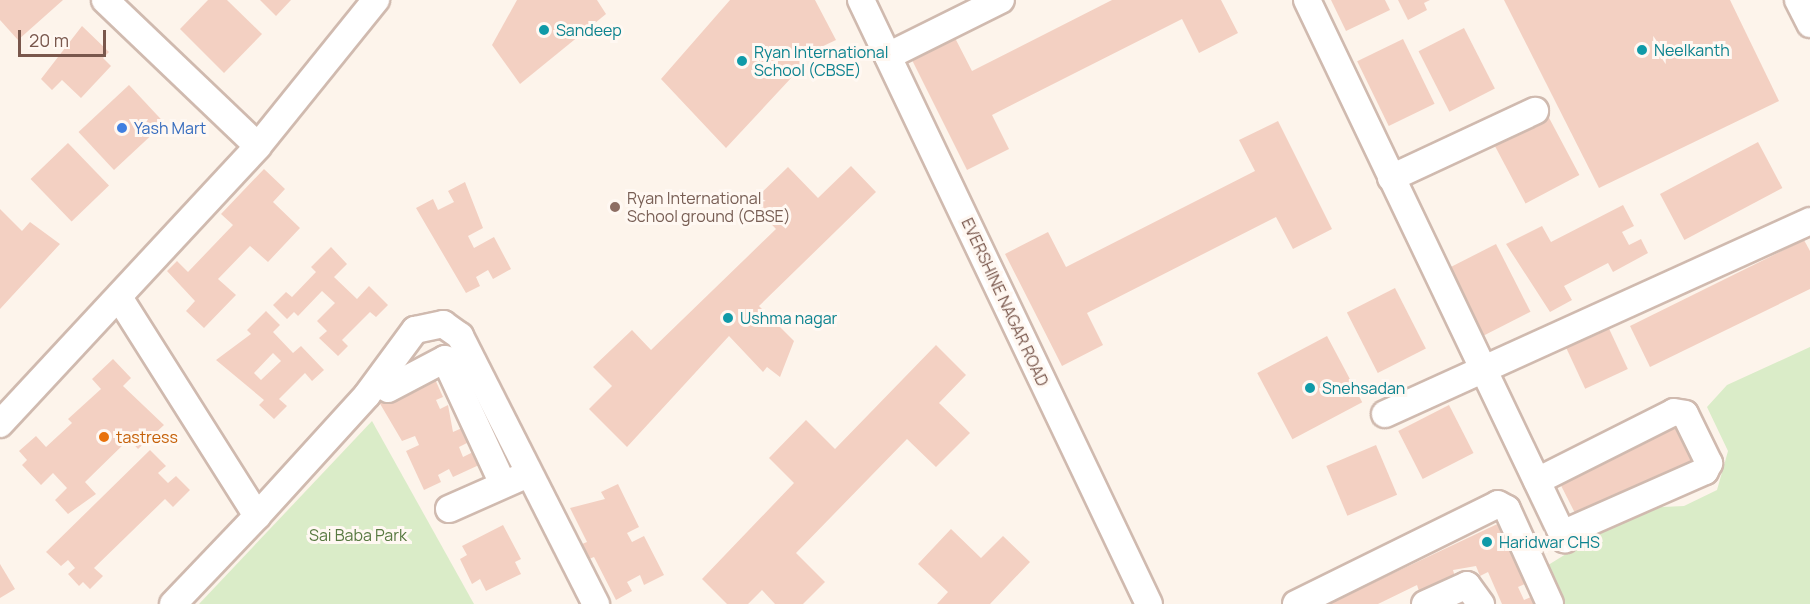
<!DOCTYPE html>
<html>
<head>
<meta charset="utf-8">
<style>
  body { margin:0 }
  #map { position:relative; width:1810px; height:604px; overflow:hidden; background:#fdf4eb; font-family:Manrope,sans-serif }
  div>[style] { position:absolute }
  .green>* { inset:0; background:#daecc8 }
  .building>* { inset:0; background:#f3d0c2; transform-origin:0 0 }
  .roads { filter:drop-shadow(2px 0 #d0baaf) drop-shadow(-2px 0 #d0baaf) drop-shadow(0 2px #d0baaf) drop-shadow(0 -2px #d0baaf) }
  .street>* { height:26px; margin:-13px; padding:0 13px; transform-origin:13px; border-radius:13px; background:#fff }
  .dots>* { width:16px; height:16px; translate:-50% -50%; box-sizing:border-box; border:3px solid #fff8f2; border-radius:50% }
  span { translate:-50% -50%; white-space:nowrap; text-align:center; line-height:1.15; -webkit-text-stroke:6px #fff8f2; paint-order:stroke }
  .culture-label { font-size:16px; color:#0d838f }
  .left { translate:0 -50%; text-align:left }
  .shop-label { font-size:16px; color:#366cbe }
  .education-label { font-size:16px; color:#785e54 }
  .street-label { font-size:16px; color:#79574c }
  .food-label { font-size:16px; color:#c56008 }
  .park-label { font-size:16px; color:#587941 }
  .scale { position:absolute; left:18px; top:30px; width:88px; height:27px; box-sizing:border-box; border:3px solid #79574c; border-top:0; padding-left:8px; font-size:18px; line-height:21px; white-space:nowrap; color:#79574c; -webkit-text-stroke:4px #fff8f2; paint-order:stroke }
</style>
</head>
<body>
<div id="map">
  <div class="green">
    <i style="clip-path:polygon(1810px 347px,1810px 604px,1561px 604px,1545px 567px,1640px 508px,1684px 506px,1717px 490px,1728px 451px,1707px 407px,1727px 385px)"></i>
    <i style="clip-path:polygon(372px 421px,474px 604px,199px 604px)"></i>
  </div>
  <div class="building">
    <i style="clip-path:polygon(0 0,63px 0,18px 40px,0 20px)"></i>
    <i style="clip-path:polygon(208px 0,227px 0,262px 34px,224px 73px,180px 29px)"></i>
    <i style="clip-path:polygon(260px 0,291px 0,276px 16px)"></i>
    <i style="clip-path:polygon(517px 0,597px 0,606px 14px,520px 84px,492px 45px)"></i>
    <i style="clip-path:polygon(730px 0,815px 0,836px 40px,819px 48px,726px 148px,661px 79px)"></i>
    <i style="clip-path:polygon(1112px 0,1221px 0,1238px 33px,1199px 53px,1182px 19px,992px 115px,1009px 149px,967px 170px,911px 58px,954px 36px,972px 71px)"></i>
    <i style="clip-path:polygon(1331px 0,1385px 0,1390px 10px,1346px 31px)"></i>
    <i style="clip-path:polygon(1398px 0,1430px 0,1424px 3px,1427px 10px,1408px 20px)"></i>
    <i style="clip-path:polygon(1504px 0,1730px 0,1779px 101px,1599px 188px)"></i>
    <i style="clip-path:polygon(82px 26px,109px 52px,103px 58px,111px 66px,81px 98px,62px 80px,52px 90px,41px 79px)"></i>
    <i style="left:1464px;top:28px;width:68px;height:51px;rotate:63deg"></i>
    <i style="left:1403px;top:39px;width:72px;height:51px;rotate:64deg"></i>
    <i style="left:129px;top:85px;width:52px;height:69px;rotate:47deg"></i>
    <i style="left:1547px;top:114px;width:69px;height:61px;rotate:62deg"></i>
    <i style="clip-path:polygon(1278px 121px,1332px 229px,1293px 249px,1276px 217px,1087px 313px,1103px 345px,1062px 366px,1005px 254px,1048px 232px,1066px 267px,1255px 171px,1239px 140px)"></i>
    <i style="left:1758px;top:142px;width:52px;height:111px;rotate:62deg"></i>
    <i style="left:68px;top:143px;width:59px;height:52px;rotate:46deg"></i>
    <i style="clip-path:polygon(851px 166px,876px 192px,759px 306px,794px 341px,780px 377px,767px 367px,763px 372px,729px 336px,627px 447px,589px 409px,612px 386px,593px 367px,632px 330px,651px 350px,776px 229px,751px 203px,788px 167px,818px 198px)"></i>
    <i style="clip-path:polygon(264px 169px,285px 189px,273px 202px,300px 228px,268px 262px,250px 246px,218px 279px,236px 295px,204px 328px,186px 311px,195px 301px,167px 271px,177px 261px,188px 272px,233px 225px,221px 214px)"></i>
    <i style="clip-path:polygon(465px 182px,483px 228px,468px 236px,474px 248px,494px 237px,511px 269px,493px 279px,488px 270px,476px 277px,480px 286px,466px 293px,416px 208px,433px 199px,438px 210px,454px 202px,448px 191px)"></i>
    <i style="clip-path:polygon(1623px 205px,1634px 226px,1622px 232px,1629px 245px,1641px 239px,1648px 253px,1613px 272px,1608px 263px,1564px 286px,1572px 300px,1550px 312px,1506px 244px,1542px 226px,1551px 242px)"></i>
    <i style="clip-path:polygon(0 209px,22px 231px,30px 222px,60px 244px,0 309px)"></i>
    <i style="clip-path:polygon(1804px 240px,1810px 251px,1810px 289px,1650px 367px,1630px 326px)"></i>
    <i style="left:1496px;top:244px;width:76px;height:54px;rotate:63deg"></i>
    <i style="clip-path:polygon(331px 247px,347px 264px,334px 277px,357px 299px,369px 286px,388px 305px,376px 317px,370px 312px,342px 340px,348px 346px,338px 356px,319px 338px,327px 331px,317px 321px,335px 303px,322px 291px,298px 316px,294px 312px,287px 319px,273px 305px,286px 292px,292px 297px,316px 272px,311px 267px)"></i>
    <i style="left:1395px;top:288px;width:68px;height:54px;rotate:63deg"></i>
    <i style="clip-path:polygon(evenodd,266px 311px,280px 325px,273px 332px,293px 353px,301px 346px,324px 370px,312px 381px,305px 373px,279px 399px,287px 406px,274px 419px,259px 405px,264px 400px,216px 360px,251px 334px,247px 330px,266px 311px,273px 353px,281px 361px,261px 380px,254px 373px,273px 353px)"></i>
    <i style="left:1605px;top:320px;width:54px;height:47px;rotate:65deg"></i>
    <i style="left:1327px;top:336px;width:75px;height:79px;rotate:62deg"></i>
    <i style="clip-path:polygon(936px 345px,966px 375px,939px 403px,970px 433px,936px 467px,907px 439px,796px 553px,825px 582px,803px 604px,775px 604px,762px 590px,748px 604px,727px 604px,702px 579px,794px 483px,769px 458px,806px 420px,835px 449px)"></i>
    <i style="clip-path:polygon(113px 359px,131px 378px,123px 386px,164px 425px,138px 449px,129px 439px,85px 482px,96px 494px,68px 514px,55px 500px,67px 488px,53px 473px,41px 485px,22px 465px,27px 460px,19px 451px,36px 436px,46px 447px,72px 423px,68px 419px,101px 389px,92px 379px)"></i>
    <i style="clip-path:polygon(434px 377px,443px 397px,436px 400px,440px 409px,448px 405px,453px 432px,462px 428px,469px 442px,459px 447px,463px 457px,473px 452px,479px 465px,453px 477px,449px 469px,438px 475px,441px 482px,424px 490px,406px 451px,419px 445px,415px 436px,402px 441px,379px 402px,397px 394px,399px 400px)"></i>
    <i style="left:1449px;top:405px;width:54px;height:57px;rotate:63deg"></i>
    <i style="left:1679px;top:422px;width:47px;height:134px;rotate:63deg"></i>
    <i style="left:1376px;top:445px;width:54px;height:54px;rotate:67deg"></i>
    <i style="clip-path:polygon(150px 450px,166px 466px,158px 473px,168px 483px,176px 476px,190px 490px,173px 507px,165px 499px,94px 568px,103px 576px,90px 589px,83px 582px,79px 586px,68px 574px,75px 568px,68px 560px,61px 566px,46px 552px)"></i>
    <i style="clip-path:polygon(618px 484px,639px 527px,627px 533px,632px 542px,644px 536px,664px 575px,644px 585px,640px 575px,627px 582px,632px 591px,616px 600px,594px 557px,589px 559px,582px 544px,587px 542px,570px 508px,605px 499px,601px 492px)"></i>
    <i style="clip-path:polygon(1508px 519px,1534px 580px,1518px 587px,1524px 600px,1540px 593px,1546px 604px,1502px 604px,1488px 572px,1480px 576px,1476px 566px,1453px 570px,1455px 577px,1419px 591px,1417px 585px,1378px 604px,1328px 604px)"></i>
    <i style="clip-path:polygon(503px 525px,521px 559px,515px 562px,521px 574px,486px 591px,480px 579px,472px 584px,460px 559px,467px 555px,462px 546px)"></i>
    <i style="clip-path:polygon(951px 529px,981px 558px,1003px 536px,1030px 562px,990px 604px,937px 604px,948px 592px,918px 564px)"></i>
    <i style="clip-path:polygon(0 564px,15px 589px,0 598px)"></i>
  </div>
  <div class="roads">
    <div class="street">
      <i style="left:105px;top:0;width:211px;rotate:43.7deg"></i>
      <i style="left:861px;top:0;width:669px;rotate:64.51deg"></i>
      <i style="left:1307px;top:0;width:598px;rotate:64.46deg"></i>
      <i style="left:1798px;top:0;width:27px;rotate:63deg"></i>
      <i style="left:888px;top:56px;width:126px;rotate:-26.4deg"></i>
      <i style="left:1391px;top:178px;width:159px;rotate:-25deg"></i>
      <i style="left:120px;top:299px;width:257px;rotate:57.7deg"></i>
      <i style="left:257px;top:516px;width:164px;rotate:-47.7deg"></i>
      <i style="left:367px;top:395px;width:81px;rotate:-53.6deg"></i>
      <i style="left:415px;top:330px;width:29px;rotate:-12deg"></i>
      <i style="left:443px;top:324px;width:21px;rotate:35deg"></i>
      <i style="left:460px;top:336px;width:301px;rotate:63.1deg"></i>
      <i style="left:388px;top:389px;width:64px;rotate:-27.8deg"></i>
      <i style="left:445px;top:359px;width:138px;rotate:65.1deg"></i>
      <i style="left:1385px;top:414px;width:467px;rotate:-24.4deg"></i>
      <i style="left:0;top:424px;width:379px;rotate:-47.1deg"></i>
      <i style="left:258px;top:146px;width:188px;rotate:-51.1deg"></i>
      <i style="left:1537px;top:481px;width:153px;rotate:-26.7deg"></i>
      <i style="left:1674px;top:412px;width:11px;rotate:10deg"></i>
      <i style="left:1685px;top:414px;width:55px;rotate:63.9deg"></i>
      <i style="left:1709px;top:463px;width:9px;rotate:117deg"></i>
      <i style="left:1705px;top:471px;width:156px;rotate:156.2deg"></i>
      <i style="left:449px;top:509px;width:77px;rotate:-23.9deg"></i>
      <i style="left:173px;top:604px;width:122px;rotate:-46.3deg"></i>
      <i style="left:1296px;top:604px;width:225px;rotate:-26.3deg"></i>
      <i style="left:1498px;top:504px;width:10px;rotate:29deg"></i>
      <i style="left:1507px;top:509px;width:104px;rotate:65.6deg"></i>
      <i style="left:1425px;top:604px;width:46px;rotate:-24.3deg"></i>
      <i style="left:1467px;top:585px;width:24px;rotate:54deg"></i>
    </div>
  </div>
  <div class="dots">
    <i style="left:544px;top:30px;background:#0f9aa8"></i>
    <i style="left:1642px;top:50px;background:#0f9aa8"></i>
    <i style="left:742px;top:61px;background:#0f9aa8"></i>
    <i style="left:122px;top:128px;background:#3f7fe0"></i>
    <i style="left:615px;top:207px;background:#8d6e63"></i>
    <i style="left:728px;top:318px;background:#0f9aa8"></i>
    <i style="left:1310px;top:388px;background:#0f9aa8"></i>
    <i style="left:104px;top:437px;background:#e8710a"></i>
    <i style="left:1487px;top:542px;background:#0f9aa8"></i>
  </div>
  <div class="culture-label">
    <span class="left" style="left:556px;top:30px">Sandeep</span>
    <span class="left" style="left:1654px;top:50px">Neelkanth</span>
    <span class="left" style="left:754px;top:61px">Ryan International<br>School (CBSE)</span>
    <span class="left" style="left:740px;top:318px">Ushma nagar</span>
    <span class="left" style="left:1322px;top:388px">Snehsadan</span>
    <span class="left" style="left:1499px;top:542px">Haridwar CHS</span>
  </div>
  <div class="shop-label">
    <span class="left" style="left:134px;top:128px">Yash Mart</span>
  </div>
  <div class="education-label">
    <span class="left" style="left:627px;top:207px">Ryan International<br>School ground (CBSE)</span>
  </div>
  <div class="street-label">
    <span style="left:1005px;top:302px;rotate:65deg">EVERSHINE NAGAR ROAD</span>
  </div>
  <div class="food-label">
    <span class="left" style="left:116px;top:437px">tastress</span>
  </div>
  <div class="park-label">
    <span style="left:358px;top:535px">Sai Baba Park</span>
  </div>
  <div class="scale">20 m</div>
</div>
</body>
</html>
